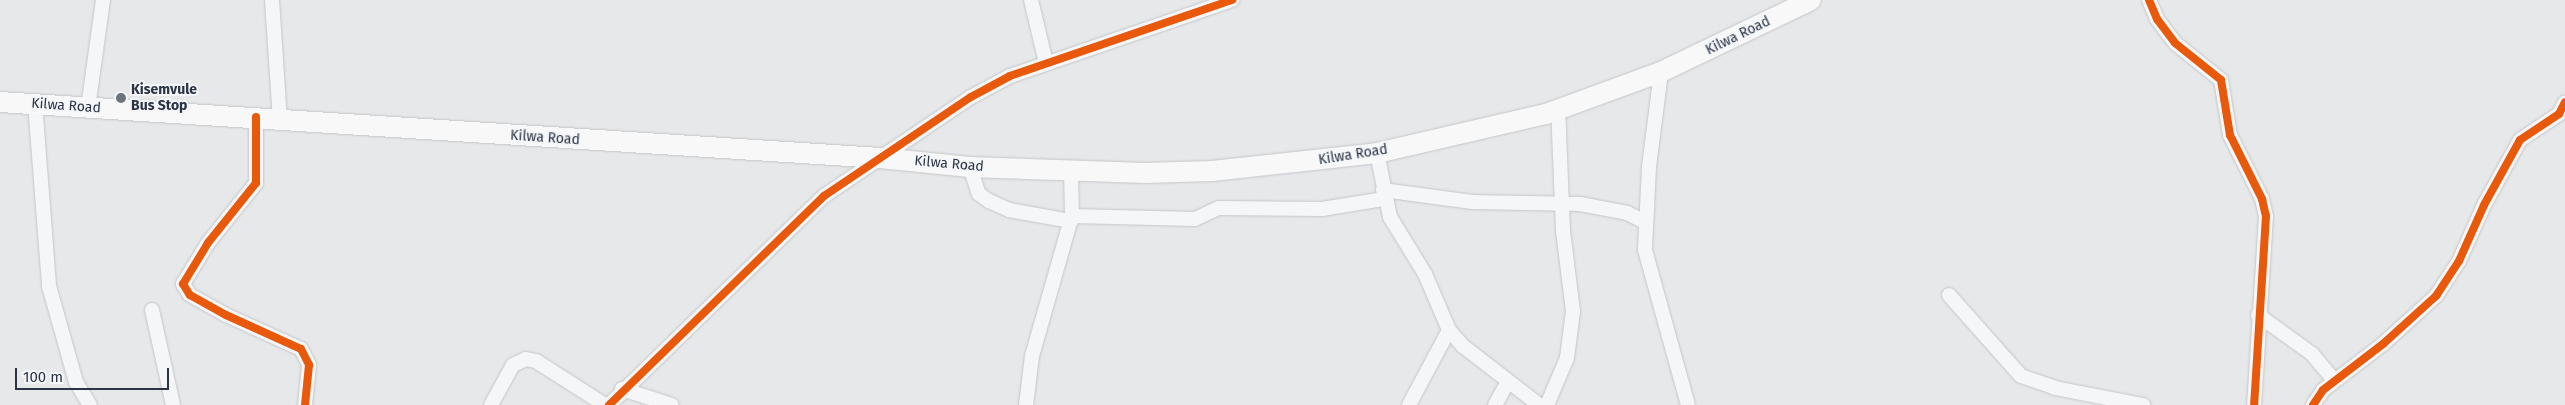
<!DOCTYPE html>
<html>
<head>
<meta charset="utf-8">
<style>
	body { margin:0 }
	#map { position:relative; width:2565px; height:405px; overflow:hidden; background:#e6e8ea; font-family:"Fira Sans",sans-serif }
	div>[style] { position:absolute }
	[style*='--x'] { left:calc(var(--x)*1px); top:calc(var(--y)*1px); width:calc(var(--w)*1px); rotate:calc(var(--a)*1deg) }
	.roads { filter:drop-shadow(0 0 1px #c4c6c8) drop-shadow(0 0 1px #c4c6c8) }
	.minor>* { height:14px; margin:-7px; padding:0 7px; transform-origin:7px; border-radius:7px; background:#f5f6f7 }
	.highway>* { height:20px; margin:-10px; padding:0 10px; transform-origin:10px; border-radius:10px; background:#f8f8f8 }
	.cycleway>* { height:8px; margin:-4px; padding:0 4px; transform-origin:4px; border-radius:4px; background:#e8590c }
	.dots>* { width:14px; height:14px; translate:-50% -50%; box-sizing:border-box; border:2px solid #f4f6f9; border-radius:50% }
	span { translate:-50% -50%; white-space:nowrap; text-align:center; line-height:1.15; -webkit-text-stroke:4px #f4f6f9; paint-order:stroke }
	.street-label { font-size:14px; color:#2b3445 }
	.poi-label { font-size:14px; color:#2b3445; font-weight:700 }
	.left { translate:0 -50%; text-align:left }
	.scale { position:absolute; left:15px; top:368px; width:154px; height:22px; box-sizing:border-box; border:2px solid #2b3445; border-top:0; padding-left:6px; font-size:15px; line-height:18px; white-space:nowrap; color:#2b3445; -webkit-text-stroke:4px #f4f6f9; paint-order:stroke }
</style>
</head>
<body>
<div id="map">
	<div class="roads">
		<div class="minor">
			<i style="--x:272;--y:0;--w:120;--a:86.2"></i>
			<i style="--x:1031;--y:0;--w:65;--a:76.6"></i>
			<i style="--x:2149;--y:0;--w:21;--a:67"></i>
			<i style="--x:2157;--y:19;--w:30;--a:53"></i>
			<i style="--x:2175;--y:43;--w:59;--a:38.8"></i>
			<i style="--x:2221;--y:80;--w:56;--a:80.7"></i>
			<i style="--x:2230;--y:135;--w:72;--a:63.4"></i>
			<i style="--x:2262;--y:199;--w:17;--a:77"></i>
			<i style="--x:2266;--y:216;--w:189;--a:93.6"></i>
			<i style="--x:1661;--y:72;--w:96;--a:97.2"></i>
			<i style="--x:1649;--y:167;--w:83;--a:92.8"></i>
			<i style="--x:1645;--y:250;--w:161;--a:74.5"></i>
			<i style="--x:35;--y:103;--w:184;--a:85.6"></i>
			<i style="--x:49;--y:286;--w:100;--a:74.3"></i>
			<i style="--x:76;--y:382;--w:27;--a:59"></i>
			<i style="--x:88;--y:108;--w:109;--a:-82.1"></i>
			<i style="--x:256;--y:117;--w:66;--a:90"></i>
			<i style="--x:256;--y:183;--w:77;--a:128.7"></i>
			<i style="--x:208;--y:243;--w:48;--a:121.4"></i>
			<i style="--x:183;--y:284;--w:13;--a:58"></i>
			<i style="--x:190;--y:295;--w:41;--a:29.1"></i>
			<i style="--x:226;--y:315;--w:82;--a:24.4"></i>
			<i style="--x:301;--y:349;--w:18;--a:63"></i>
			<i style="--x:309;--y:365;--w:40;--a:95.7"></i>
			<i style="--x:1377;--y:153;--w:65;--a:78.5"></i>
			<i style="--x:1390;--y:217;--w:67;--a:58.4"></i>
			<i style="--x:1425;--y:274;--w:61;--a:66.8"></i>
			<i style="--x:1449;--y:330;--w:21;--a:49"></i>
			<i style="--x:1463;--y:346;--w:96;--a:37.8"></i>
			<i style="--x:970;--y:167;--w:28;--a:72"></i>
			<i style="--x:979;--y:194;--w:12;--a:35"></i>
			<i style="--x:989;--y:201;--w:22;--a:24"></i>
			<i style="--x:1009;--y:210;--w:63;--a:10.1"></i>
			<i style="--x:1383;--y:190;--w:90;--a:7.7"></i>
			<i style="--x:1472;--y:202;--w:108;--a:1.1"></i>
			<i style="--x:1580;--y:204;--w:48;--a:10.8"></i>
			<i style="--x:1627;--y:213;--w:20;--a:27"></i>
			<i style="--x:1072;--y:216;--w:123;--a:1.4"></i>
			<i style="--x:1195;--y:219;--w:26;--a:-25"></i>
			<i style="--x:1219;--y:208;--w:103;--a:0.6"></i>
			<i style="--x:1322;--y:209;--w:63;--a:-9.2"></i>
			<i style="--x:1949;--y:295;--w:108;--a:48.4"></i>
			<i style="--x:2021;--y:376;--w:36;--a:19"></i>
			<i style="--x:2055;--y:388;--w:90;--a:10.9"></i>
			<i style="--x:152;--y:310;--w:97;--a:77.5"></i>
			<i style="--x:2258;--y:315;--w:67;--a:35.8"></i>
			<i style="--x:2312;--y:354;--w:35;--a:50"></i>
			<i style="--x:622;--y:389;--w:52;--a:17.7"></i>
			<i style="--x:491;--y:405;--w:46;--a:-61.2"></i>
			<i style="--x:513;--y:365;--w:14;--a:-25"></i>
			<i style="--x:526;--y:359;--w:10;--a:11"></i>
			<i style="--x:536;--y:361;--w:82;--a:32.5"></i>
			<i style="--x:609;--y:405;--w:300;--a:-44.2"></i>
			<i style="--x:824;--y:196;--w:177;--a:-34"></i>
			<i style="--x:971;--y:97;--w:44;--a:-28.3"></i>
			<i style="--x:1010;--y:76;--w:235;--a:-18.9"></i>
			<i style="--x:1026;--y:405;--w:49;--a:-83"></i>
			<i style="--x:1032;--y:356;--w:146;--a:-74.1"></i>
			<i style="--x:1072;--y:216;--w:45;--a:-91.3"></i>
			<i style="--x:1409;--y:405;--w:85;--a:-61.9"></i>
			<i style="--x:1495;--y:405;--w:26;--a:-61"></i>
			<i style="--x:1547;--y:405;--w:51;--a:-66.9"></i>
			<i style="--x:1567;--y:358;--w:47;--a:-82.7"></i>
			<i style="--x:1573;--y:311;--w:81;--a:-97.1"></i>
			<i style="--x:1563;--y:231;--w:122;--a:-92.3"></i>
			<i style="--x:2313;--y:405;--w:18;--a:-56"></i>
			<i style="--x:2323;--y:390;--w:76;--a:-37.5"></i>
			<i style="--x:2383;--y:344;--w:72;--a:-42.2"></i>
			<i style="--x:2436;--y:296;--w:42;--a:-56.7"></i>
			<i style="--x:2459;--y:261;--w:61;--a:-65.9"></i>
			<i style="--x:2484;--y:205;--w:74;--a:-61"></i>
			<i style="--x:2520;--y:140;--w:47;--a:-33.7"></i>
			<i style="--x:2559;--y:114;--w:13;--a:-63"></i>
		</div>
		<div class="highway">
			<i style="--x:0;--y:102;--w:882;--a:3.64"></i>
			<i style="--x:880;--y:158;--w:90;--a:5.7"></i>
			<i style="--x:970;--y:167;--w:175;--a:2"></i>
			<i style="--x:1145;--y:173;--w:67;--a:-1.7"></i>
			<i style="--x:1212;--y:171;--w:166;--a:-6.2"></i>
			<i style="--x:1377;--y:153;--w:173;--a:-13"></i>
			<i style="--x:1546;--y:114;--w:122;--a:-20.1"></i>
			<i style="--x:1661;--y:72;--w:166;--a:-25.6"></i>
		</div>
	</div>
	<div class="cycleway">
		<i style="--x:2149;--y:0;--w:21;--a:67"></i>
		<i style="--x:2157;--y:19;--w:30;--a:53"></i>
		<i style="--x:2175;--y:43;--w:59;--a:38.8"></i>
		<i style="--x:2221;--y:80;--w:56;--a:80.7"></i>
		<i style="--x:2230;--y:135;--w:72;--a:63.4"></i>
		<i style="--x:2262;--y:199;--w:17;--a:77"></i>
		<i style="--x:2266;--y:216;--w:189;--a:93.6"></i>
		<i style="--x:256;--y:117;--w:66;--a:90"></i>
		<i style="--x:256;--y:183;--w:77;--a:128.7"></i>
		<i style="--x:208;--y:243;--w:48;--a:121.4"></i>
		<i style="--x:183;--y:284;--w:13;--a:58"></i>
		<i style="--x:190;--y:295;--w:41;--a:29.1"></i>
		<i style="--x:226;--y:315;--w:82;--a:24.4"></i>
		<i style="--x:301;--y:349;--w:18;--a:63"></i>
		<i style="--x:309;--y:365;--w:40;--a:95.7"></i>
		<i style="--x:609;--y:405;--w:300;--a:-44.2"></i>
		<i style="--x:824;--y:196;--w:177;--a:-34"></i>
		<i style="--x:971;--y:97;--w:44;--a:-28.3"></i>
		<i style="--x:1010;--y:76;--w:235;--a:-18.9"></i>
		<i style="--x:2313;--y:405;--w:18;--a:-56"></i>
		<i style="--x:2323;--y:390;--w:76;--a:-37.5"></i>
		<i style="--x:2383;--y:344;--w:72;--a:-42.2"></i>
		<i style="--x:2436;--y:296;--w:42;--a:-56.7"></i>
		<i style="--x:2459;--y:261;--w:61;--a:-65.9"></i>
		<i style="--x:2484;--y:205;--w:74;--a:-61"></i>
		<i style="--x:2520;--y:140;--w:47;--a:-33.7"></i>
		<i style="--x:2559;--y:114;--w:13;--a:-63"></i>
	</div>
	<div class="dots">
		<i style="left:121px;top:98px;background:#6c737f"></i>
	</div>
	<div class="street-label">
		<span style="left:1738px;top:36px;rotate:-26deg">Kilwa Road</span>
		<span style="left:66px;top:106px;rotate:4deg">Kilwa Road</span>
		<span style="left:545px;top:138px;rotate:4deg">Kilwa Road</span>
		<span style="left:1353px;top:155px;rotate:-9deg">Kilwa Road</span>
		<span style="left:949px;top:164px;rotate:5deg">Kilwa Road</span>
	</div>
	<div class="poi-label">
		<span class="left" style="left:131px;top:98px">Kisemvule<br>Bus Stop</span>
	</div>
	<div class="scale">100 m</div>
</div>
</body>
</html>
